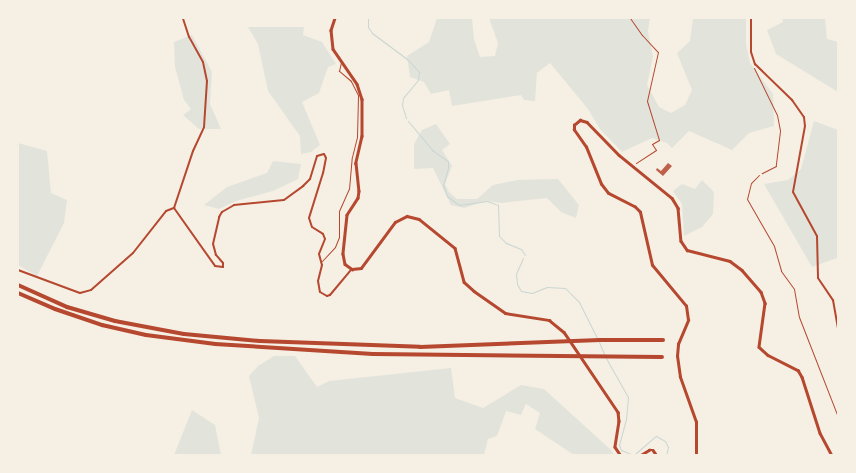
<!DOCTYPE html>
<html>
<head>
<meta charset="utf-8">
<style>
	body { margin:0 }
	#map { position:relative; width:856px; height:473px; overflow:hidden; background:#f6efe4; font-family:"Asap Condensed",sans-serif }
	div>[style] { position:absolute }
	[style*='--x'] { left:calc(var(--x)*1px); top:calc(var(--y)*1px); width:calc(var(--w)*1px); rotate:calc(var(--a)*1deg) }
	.green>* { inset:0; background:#e2e4dc }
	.stream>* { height:1px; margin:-0.5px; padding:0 0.5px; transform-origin:0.5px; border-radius:0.5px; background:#c9d6d2 }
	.building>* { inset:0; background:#bf614a }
	.path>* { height:1px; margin:-0.5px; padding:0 0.5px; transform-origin:0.5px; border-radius:0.5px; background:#b5482f }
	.service>* { height:1px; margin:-0.5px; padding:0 0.5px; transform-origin:0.5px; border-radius:0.5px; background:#b5482f }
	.minor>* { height:2px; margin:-1px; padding:0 1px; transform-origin:1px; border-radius:1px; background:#b5482f }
	.tertiary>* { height:2.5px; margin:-1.25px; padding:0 1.25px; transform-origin:1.25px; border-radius:1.25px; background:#b5482f }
	.motorway>* { height:4px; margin:-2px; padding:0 2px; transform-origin:2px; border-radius:2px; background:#b5482f }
	span { translate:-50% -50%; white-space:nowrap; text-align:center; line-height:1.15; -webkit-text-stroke:4.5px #f6efe4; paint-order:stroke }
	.frame { position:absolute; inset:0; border:19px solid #f6efe4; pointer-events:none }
</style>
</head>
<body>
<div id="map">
	<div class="green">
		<i style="clip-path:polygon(437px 18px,472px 18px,474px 39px,480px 57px,495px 56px,498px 43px,489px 18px,650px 18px,648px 31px,653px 57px,647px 85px,659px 107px,671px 113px,685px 105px,692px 90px,677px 53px,690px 41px,693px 18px,746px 18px,746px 44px,750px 63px,773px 94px,774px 126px,749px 133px,732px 150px,689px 131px,672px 148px,667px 143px,652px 138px,622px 152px,600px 129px,588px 109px,550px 63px,537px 73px,535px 101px,524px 100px,521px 95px,452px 106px,449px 90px,431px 94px,424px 82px,410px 77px,407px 56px,429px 42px)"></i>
		<i style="clip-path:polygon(782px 18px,825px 18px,827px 39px,838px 42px,838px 92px,776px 54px,767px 30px,783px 22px)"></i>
		<i style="clip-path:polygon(248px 27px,304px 27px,303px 35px,322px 42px,336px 64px,328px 67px,319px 93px,302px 102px,320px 145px,311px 152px,301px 154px,300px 136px,268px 91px,258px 44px)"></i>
		<i style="clip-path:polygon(192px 35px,212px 72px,210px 104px,221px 129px,199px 129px,183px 115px,191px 109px,184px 100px,175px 67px,174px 42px)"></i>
		<i style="clip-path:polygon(814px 121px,838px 130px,838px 261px,837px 258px,812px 267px,764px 184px,788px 180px,801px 169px)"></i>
		<i style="clip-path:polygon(436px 124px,450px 144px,442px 150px,452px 166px,445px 184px,449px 192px,457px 199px,477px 199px,493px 185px,517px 180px,558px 179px,579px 205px,576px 218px,561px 212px,547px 198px,502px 203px,486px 201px,464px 208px,451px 205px,433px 168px,414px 169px,414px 144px,422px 130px)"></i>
		<i style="clip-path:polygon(18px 143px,47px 151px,51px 193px,67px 200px,64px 223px,37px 276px,18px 265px)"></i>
		<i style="clip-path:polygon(273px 161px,301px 164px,298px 179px,273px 191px,236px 201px,219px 209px,204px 205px,227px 187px,267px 173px)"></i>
		<i style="clip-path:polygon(702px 180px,714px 192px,713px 214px,702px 227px,684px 236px,682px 204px,673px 191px,682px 184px,695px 189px)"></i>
		<i style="clip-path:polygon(274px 356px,295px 356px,317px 387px,329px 381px,451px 368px,455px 398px,483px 408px,521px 385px,544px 389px,611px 450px,614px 455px,574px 455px,535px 429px,540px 413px,526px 404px,521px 415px,506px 411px,497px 436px,488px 439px,484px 455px,251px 455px,259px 418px,249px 376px,258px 366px)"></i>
		<i style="clip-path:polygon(192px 410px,215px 425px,221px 455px,174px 455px)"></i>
	</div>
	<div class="stream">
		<i style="--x:368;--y:18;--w:9;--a:90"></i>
		<i style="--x:368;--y:27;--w:7;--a:56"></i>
		<i style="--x:372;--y:33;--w:44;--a:36.6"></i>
		<i style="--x:407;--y:59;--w:18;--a:47"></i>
		<i style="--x:419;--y:72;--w:8;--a:97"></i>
		<i style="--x:418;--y:80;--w:23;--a:130"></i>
		<i style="--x:403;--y:98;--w:7;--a:98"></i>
		<i style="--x:402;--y:105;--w:14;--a:73"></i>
		<i style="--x:408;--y:121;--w:38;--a:50"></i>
		<i style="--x:432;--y:150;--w:19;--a:35"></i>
		<i style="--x:448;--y:161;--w:7;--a:90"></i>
		<i style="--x:448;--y:168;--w:18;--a:106"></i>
		<i style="--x:443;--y:185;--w:12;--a:70"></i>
		<i style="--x:447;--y:196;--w:15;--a:37"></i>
		<i style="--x:459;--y:205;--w:28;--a:-8"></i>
		<i style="--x:487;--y:201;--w:12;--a:20"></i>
		<i style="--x:498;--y:205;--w:31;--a:88"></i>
		<i style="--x:499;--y:236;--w:10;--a:45"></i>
		<i style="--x:506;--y:243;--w:16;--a:22"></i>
		<i style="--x:521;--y:249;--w:7;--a:56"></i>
		<i style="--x:523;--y:258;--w:17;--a:114"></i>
		<i style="--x:516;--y:274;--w:10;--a:84"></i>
		<i style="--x:517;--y:284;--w:8;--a:60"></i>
		<i style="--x:521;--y:291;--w:11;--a:10"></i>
		<i style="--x:532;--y:293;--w:16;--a:-22"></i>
		<i style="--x:547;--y:287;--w:18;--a:3"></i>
		<i style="--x:565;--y:288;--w:20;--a:45"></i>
		<i style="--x:579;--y:302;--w:40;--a:63.4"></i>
		<i style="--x:599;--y:342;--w:13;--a:67"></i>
		<i style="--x:606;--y:358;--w:45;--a:60.6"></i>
		<i style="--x:628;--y:397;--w:22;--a:95"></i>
		<i style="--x:626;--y:419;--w:27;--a:105"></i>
		<i style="--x:619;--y:445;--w:5;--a:68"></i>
		<i style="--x:621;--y:450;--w:11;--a:22"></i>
		<i style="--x:631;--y:454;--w:4;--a:0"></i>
		<i style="--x:635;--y:454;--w:28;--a:-41"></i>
		<i style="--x:656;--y:436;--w:10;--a:29"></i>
		<i style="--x:665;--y:441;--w:7;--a:63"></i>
		<i style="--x:668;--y:447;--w:9;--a:103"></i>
	</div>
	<div class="building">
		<i style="clip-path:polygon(668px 163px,672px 166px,663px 176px,656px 170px,657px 168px,661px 171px)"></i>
	</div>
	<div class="path">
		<i style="--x:630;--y:18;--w:21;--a:55"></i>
		<i style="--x:642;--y:35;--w:23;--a:47"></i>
		<i style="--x:658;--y:52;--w:50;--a:102.7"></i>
		<i style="--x:647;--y:101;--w:41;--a:72.9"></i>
		<i style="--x:659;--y:140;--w:8;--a:150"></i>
		<i style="--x:652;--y:144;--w:7;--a:56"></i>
		<i style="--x:656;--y:150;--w:24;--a:147"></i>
		<i style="--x:754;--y:68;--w:52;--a:63.9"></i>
		<i style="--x:777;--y:115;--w:16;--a:79"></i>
		<i style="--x:780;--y:131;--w:35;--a:97"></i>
		<i style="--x:776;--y:166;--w:16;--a:153"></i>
	</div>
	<div class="service">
		<i style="--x:759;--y:175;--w:11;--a:135"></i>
		<i style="--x:751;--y:183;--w:16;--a:104"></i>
		<i style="--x:747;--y:199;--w:54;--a:60.1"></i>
		<i style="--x:774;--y:246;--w:26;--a:74"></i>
		<i style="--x:781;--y:271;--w:22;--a:54"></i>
		<i style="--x:794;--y:289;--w:28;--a:80"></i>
		<i style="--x:799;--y:317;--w:107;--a:68.7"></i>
		<i style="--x:322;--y:261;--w:19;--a:-47"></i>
		<i style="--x:335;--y:247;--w:11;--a:-68"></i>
		<i style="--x:339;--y:237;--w:26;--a:-90"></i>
		<i style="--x:339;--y:211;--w:24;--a:-66"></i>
		<i style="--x:349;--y:189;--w:32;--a:-85"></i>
		<i style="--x:352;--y:157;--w:21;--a:-76"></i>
		<i style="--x:357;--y:137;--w:42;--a:-88.6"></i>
		<i style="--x:358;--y:95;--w:16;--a:-117"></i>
		<i style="--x:351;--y:81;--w:16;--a:-140"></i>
		<i style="--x:339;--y:71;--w:9;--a:-77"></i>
	</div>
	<div class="minor">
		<i style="--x:751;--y:18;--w:34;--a:90"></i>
		<i style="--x:751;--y:52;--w:13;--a:72"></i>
		<i style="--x:755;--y:64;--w:52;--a:44.2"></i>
		<i style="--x:792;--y:100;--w:21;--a:55"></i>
		<i style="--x:804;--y:117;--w:9;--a:84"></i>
		<i style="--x:805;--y:126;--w:67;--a:100.3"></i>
		<i style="--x:793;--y:192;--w:50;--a:61.4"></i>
		<i style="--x:817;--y:236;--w:42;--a:88.6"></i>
		<i style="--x:818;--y:278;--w:27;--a:56"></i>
		<i style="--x:833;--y:300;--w:29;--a:80"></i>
		<i style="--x:174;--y:208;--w:71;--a:54.7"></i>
		<i style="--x:215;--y:266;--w:8;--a:7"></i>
		<i style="--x:223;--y:267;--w:4;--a:-90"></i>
		<i style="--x:223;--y:263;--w:11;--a:-131"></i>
		<i style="--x:216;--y:255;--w:11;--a:-105"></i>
		<i style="--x:213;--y:244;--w:28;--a:-77"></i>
		<i style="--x:219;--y:217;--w:6;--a:-59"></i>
		<i style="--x:222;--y:212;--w:14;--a:-30"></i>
		<i style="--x:234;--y:205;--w:50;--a:-5.7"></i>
		<i style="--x:284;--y:200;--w:24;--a:-36"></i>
		<i style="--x:303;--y:186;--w:10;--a:-45"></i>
		<i style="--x:310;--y:179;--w:24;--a:-73"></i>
		<i style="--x:317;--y:156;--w:7;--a:-16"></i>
		<i style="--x:324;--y:154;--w:4;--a:63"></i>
		<i style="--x:326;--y:158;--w:15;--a:101"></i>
		<i style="--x:323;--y:173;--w:47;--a:107.3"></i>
		<i style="--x:309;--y:218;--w:9;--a:72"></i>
		<i style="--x:312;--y:227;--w:13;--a:32"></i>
		<i style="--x:323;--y:234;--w:5;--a:68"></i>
		<i style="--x:325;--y:239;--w:16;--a:112"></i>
		<i style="--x:319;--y:254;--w:11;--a:75"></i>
		<i style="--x:322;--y:265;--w:16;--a:104"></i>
		<i style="--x:318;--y:281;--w:11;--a:80"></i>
		<i style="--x:320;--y:292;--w:8;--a:30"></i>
		<i style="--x:327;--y:296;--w:3;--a:-18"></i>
		<i style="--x:330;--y:295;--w:34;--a:-50"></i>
		<i style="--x:174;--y:208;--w:60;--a:-71.6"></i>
		<i style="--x:193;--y:151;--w:26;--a:-65"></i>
		<i style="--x:204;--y:127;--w:46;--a:-86.3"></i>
		<i style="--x:207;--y:81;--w:19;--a:-102"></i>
		<i style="--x:203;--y:62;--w:29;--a:-119"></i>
		<i style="--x:189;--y:37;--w:20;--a:-108"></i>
		<i style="--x:18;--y:270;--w:66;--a:20.4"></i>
		<i style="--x:80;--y:293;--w:11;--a:-15"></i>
		<i style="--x:91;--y:290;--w:56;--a:-41.4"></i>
		<i style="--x:133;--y:253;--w:53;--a:-51.8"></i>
		<i style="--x:166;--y:211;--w:9;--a:-21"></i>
	</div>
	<div class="tertiary">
		<i style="--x:335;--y:18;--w:13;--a:108"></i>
		<i style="--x:331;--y:30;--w:19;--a:84"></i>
		<i style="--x:333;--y:49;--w:42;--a:55.6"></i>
		<i style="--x:357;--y:84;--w:16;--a:72"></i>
		<i style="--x:362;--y:99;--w:37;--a:90"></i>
		<i style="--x:362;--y:136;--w:28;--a:103"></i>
		<i style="--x:356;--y:163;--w:28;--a:84"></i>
		<i style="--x:359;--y:191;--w:7;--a:98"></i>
		<i style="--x:358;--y:198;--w:20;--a:123"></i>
		<i style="--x:347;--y:215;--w:39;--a:96"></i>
		<i style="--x:343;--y:254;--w:10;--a:79"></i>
		<i style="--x:345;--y:264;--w:9;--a:36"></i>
		<i style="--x:352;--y:269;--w:9;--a:-6"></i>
		<i style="--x:361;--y:268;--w:57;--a:-53.5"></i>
		<i style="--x:395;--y:222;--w:13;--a:-27"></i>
		<i style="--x:407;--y:216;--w:12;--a:14"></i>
		<i style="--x:419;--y:219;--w:46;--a:38.9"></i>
		<i style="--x:455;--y:248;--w:35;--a:75"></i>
		<i style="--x:464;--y:282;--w:13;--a:42"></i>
		<i style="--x:474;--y:291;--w:38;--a:35"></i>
		<i style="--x:505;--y:313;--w:45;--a:9"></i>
		<i style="--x:549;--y:320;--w:19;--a:39"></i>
		<i style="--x:564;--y:332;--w:97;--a:56"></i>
		<i style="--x:618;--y:412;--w:9;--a:84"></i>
		<i style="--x:619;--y:421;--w:26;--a:99"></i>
		<i style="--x:615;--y:447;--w:11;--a:56"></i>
		<i style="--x:639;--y:456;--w:12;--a:-31"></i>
		<i style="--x:649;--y:450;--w:4;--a:0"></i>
		<i style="--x:653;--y:450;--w:7;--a:56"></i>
		<i style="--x:696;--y:456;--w:34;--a:-90"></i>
		<i style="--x:696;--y:422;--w:48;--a:-109.6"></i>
		<i style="--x:680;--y:377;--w:21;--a:-98"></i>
		<i style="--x:677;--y:356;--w:12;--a:-85"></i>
		<i style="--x:678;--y:344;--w:26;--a:-67"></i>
		<i style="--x:688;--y:320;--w:14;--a:-98"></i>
		<i style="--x:686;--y:306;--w:53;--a:-129.7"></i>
		<i style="--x:652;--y:265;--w:54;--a:-102.8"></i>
		<i style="--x:640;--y:212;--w:7;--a:-135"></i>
		<i style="--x:635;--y:207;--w:30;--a:-153"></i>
		<i style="--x:608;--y:193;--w:11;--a:-128"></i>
		<i style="--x:601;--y:184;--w:40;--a:-112"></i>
		<i style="--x:586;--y:147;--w:21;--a:-125"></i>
		<i style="--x:574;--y:130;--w:5;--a:-90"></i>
		<i style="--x:574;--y:125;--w:8;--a:-40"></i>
		<i style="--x:580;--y:120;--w:7;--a:16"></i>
		<i style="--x:587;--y:122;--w:46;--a:45.9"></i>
		<i style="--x:619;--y:155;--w:68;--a:39.1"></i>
		<i style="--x:672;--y:198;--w:12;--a:59"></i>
		<i style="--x:678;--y:208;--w:33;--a:85"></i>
		<i style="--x:681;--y:241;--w:11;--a:56"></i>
		<i style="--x:687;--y:250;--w:44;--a:14.3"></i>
		<i style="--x:730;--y:261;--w:15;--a:37"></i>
		<i style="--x:742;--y:270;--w:29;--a:49"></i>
		<i style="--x:761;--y:292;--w:12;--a:70"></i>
		<i style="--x:765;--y:303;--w:44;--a:97.8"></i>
		<i style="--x:759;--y:347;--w:12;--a:42"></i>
		<i style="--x:768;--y:355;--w:34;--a:27"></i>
		<i style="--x:798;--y:370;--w:8;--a:60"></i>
		<i style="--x:802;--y:377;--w:59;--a:72.2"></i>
		<i style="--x:820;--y:433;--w:26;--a:62"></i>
	</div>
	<div class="motorway">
		<i style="--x:18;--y:285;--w:54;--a:24.2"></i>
		<i style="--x:67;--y:307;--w:50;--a:16.3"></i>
		<i style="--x:115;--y:321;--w:70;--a:10.7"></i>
		<i style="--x:184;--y:334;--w:76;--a:5.3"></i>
		<i style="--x:260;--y:341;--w:160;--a:2.1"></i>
		<i style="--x:420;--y:347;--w:180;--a:-2.2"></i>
		<i style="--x:600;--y:340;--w:63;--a:0"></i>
		<i style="--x:18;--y:293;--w:40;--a:23.4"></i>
		<i style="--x:55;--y:309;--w:50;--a:18.8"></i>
		<i style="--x:102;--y:325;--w:45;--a:12.8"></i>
		<i style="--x:146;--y:335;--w:70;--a:7.4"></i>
		<i style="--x:215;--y:344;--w:158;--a:3.6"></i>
		<i style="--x:373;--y:354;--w:289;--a:0.6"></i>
	</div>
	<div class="frame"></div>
</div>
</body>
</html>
